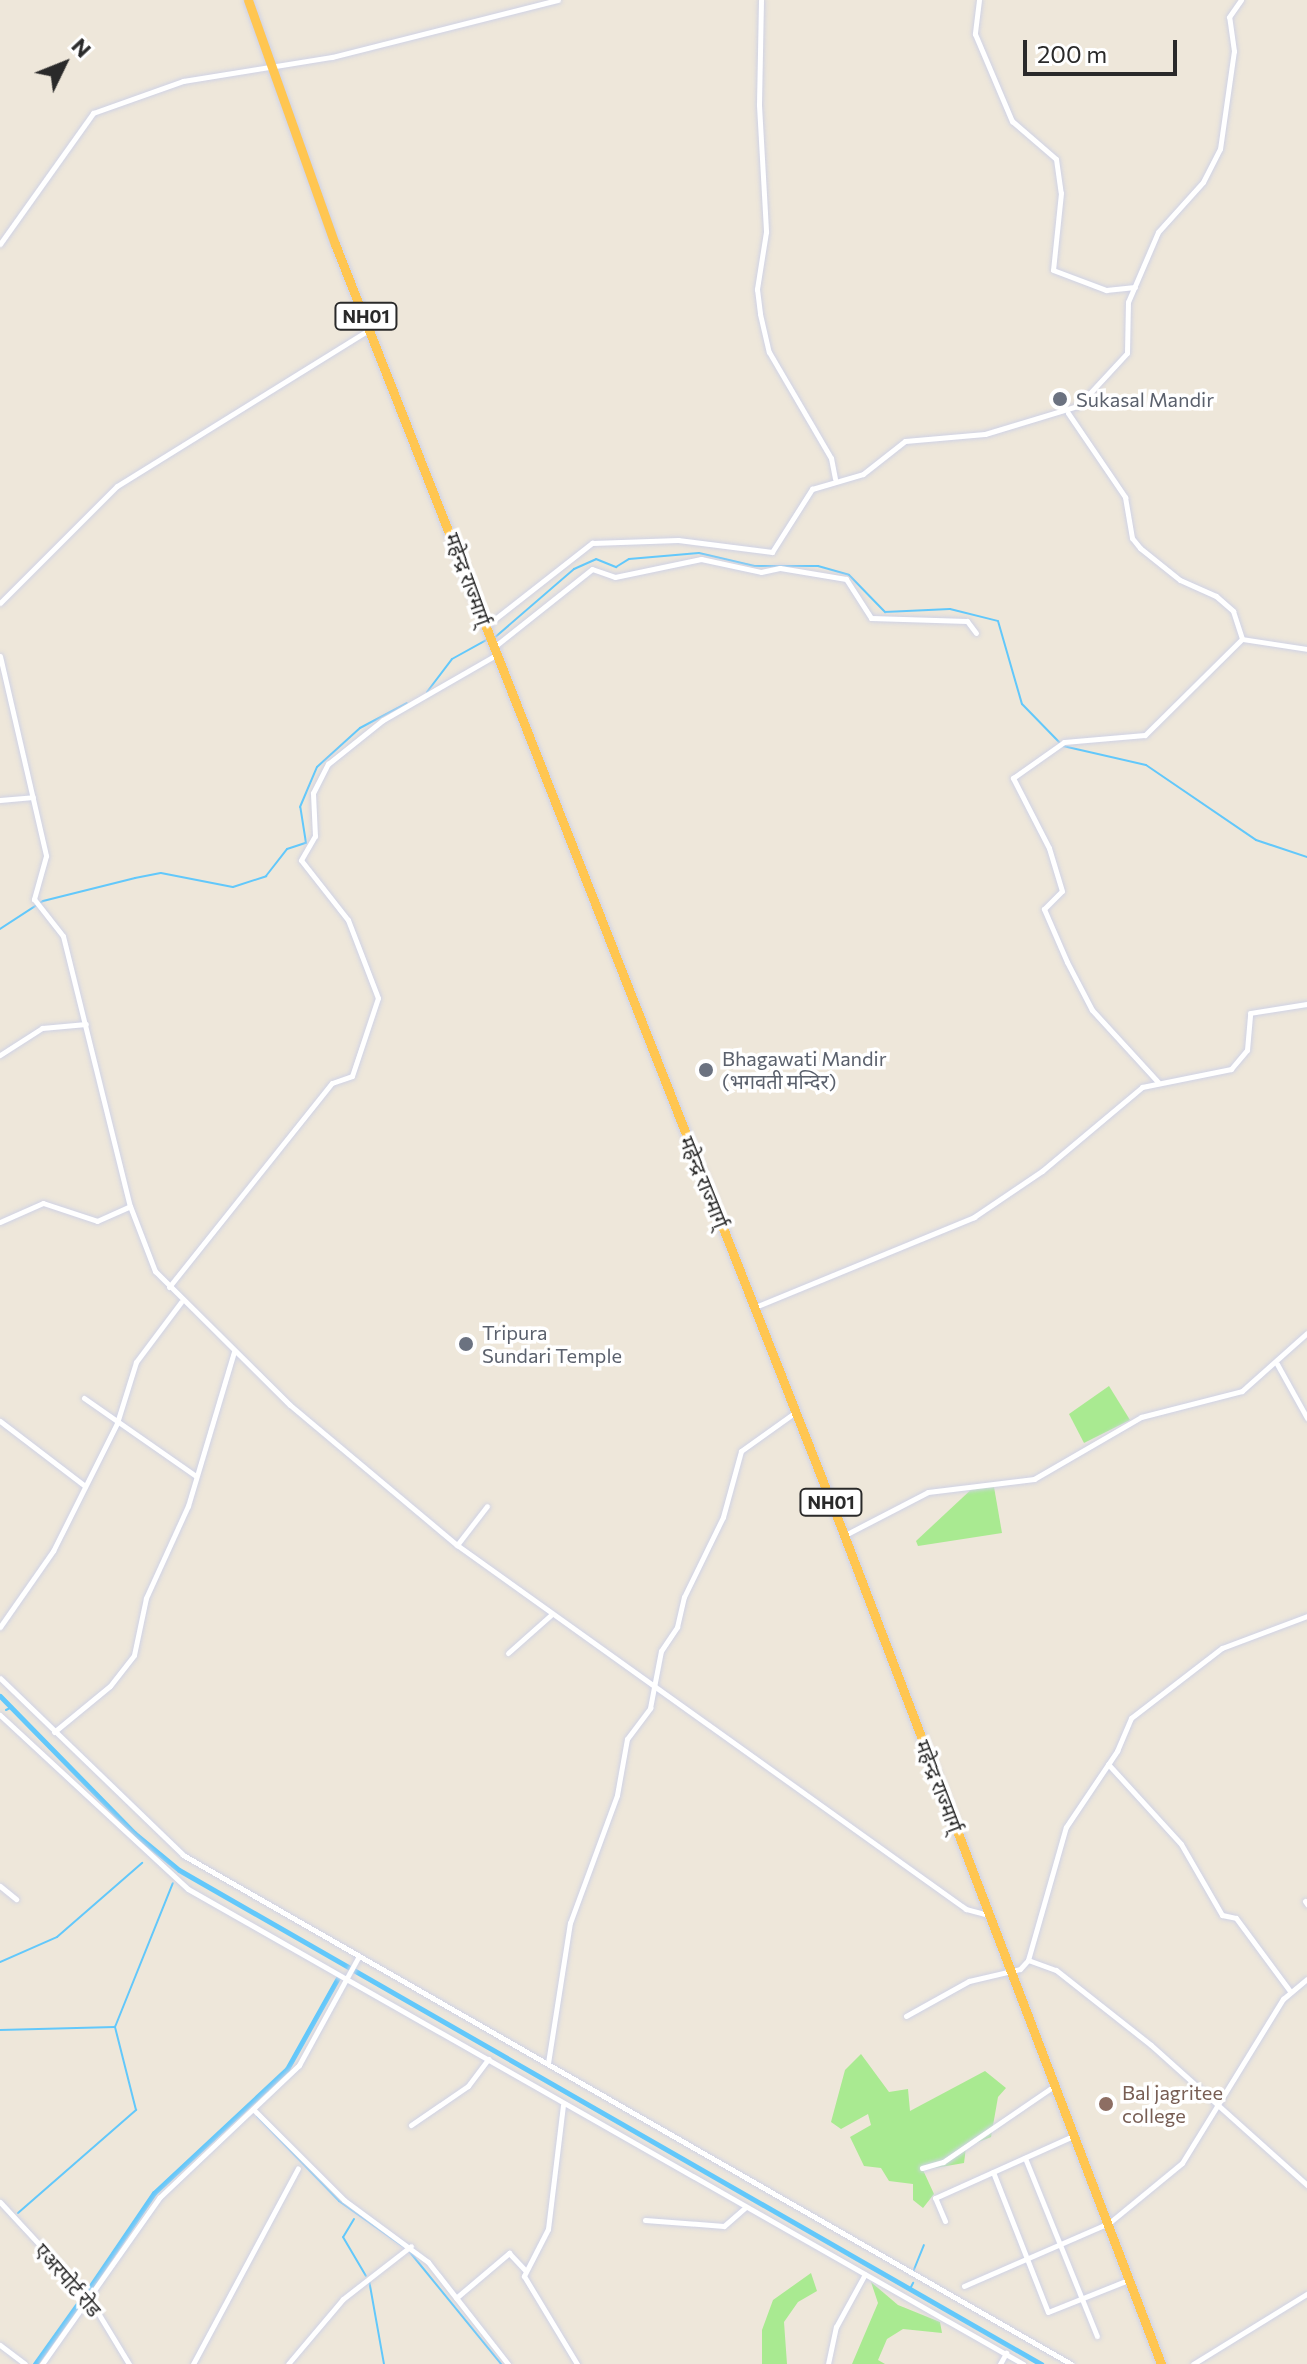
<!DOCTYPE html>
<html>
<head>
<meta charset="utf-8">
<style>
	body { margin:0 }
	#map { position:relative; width:1307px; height:2364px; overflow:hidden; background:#eee7da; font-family:Commissioner,"Noto Sans Devanagari",sans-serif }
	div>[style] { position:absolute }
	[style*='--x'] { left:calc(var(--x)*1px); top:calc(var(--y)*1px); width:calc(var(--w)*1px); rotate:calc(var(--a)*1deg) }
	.green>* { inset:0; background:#a9ea91 }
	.stream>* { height:2px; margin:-1px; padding:0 1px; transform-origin:1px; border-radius:1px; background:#62c8fb }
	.canal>* { height:5px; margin:-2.5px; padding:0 2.5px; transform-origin:2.5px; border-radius:2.5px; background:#62c8fb }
	.roads { filter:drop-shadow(0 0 2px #cfd2e5) drop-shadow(0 0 2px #cfd2e5) }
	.minor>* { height:5px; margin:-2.5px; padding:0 2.5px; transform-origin:2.5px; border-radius:2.5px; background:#fff }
	.trunk>* { height:9px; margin:-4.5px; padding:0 4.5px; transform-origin:4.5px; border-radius:4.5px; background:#ffc651 }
	.dots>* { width:22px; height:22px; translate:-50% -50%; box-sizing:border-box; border:4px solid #fff; border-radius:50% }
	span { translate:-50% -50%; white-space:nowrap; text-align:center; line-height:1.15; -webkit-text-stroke:7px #fff; paint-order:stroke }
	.shield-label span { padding:2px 6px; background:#fff; border:2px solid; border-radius:6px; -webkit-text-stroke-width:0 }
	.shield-label { font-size:18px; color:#2a2a2a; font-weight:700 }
	.worship-label { font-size:20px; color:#5b616d }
	.left { translate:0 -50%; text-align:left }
	.street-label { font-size:20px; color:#2a2a2a }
	.education-label { font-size:20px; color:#785e54 }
	.north { position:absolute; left:24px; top:24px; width:80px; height:80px; -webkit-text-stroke:6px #fff; paint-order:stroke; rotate:47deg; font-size:22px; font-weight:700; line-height:32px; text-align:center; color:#2a2a2a }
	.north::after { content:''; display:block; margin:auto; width:28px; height:36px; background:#2a2a2a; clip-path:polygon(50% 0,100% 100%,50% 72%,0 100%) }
	.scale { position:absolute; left:1023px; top:40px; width:154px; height:36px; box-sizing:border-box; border:4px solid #2a2a2a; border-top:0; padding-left:10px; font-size:24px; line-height:28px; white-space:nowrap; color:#2a2a2a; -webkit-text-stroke:6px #fff; paint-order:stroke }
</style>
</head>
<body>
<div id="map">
	<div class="green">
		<i style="clip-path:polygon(1109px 1386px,1130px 1420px,1084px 1443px,1069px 1414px)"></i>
		<i style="clip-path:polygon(976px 1485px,994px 1487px,1002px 1533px,918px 1546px,916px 1541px)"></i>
		<i style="clip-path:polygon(861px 2054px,889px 2092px,908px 2089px,910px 2111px,985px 2071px,1006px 2088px,998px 2097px,991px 2137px,966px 2147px,964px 2163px,923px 2170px,934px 2194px,923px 2208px,913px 2200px,913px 2184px,889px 2181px,881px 2168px,864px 2166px,850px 2137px,871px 2125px,868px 2114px,841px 2129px,831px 2122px,845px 2070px)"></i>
		<i style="clip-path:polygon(811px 2273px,817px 2291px,798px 2302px,784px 2322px,787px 2364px,762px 2364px,762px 2330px,773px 2300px)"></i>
		<i style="clip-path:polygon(871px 2282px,898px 2305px,940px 2322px,942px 2333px,903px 2329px,887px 2339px,878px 2360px,885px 2364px,852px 2364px,878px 2303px)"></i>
	</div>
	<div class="stream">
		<i style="--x:493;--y:639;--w:107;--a:-40.8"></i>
		<i style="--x:574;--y:569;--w:24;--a:-24"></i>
		<i style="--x:596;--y:559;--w:22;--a:22"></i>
		<i style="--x:616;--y:567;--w:15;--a:-32"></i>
		<i style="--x:629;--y:559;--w:70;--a:-4.9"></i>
		<i style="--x:699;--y:553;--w:57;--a:13.1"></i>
		<i style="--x:755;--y:566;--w:63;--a:0"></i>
		<i style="--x:818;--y:566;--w:32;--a:16"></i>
		<i style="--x:849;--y:575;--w:52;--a:45.8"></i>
		<i style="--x:885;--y:612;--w:65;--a:-2.6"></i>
		<i style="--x:950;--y:609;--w:49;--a:14"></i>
		<i style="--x:998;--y:621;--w:86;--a:73.9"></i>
		<i style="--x:1022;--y:704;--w:59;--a:45.7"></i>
		<i style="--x:1063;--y:746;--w:85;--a:12.9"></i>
		<i style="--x:1146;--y:765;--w:133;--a:34.3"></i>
		<i style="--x:1256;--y:840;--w:54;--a:18.4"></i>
		<i style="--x:427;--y:692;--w:41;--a:-52.9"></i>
		<i style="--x:452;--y:659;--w:39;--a:-29"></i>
		<i style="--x:0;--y:929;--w:51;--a:-33.1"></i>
		<i style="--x:43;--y:901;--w:95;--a:-14"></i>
		<i style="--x:135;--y:878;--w:26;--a:-11"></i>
		<i style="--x:161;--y:873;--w:73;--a:11"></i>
		<i style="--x:233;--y:887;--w:35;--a:-18"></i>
		<i style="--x:266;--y:876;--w:34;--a:-52"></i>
		<i style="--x:287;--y:849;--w:20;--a:-18"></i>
		<i style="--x:306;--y:843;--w:36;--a:-99"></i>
		<i style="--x:300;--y:807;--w:43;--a:-67"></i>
		<i style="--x:317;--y:767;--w:58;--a:-42.2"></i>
		<i style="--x:360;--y:728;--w:53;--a:-28"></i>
		<i style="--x:6;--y:1710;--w:7;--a:-27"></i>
		<i style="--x:0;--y:1962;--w:62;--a:-23.7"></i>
		<i style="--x:57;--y:1937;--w:113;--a:-41"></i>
		<i style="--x:0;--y:2030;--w:115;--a:-1.5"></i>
		<i style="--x:115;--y:2027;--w:155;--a:-68.1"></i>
		<i style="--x:257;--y:2116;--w:118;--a:46"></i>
		<i style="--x:339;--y:2201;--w:80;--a:35.3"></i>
		<i style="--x:18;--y:2213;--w:157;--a:-41.1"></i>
		<i style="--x:136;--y:2110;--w:86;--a:-104.2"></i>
		<i style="--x:354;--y:2219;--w:21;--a:121"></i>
		<i style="--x:343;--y:2237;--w:45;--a:59.5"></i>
		<i style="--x:409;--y:2251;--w:146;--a:50.8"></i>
		<i style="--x:913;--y:2272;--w:29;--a:-68"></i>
		<i style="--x:369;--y:2280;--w:85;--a:79.9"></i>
		<i style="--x:910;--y:2289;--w:7;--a:-63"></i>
	</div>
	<div class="canal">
		<i style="--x:0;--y:1696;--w:192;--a:45.6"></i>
		<i style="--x:134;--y:1833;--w:58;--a:39.4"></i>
		<i style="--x:179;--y:1870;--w:994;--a:29.82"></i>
		<i style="--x:88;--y:2290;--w:117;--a:-55.8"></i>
		<i style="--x:154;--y:2193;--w:182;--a:-43"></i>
		<i style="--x:287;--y:2069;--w:107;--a:-60.8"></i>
		<i style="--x:35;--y:2364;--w:81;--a:-54.5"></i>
	</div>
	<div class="roads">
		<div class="minor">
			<i style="--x:761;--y:0;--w:105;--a:91.1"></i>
			<i style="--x:759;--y:105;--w:127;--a:86.8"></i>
			<i style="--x:766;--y:232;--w:58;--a:99"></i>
			<i style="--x:757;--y:289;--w:25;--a:83"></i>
			<i style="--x:760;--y:314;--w:39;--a:77"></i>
			<i style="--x:769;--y:352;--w:123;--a:59.7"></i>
			<i style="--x:831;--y:458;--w:21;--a:79"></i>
			<i style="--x:979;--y:0;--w:34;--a:97"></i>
			<i style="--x:975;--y:34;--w:95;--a:67"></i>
			<i style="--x:1012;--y:121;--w:58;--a:40.8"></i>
			<i style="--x:1056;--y:159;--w:34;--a:82"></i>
			<i style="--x:1061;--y:193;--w:77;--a:95.9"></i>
			<i style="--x:1053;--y:270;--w:57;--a:20.7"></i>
			<i style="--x:1106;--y:290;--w:29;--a:-6"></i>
			<i style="--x:0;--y:244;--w:161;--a:-54.6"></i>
			<i style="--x:93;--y:113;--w:96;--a:-19.6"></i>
			<i style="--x:183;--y:81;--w:151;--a:-9.2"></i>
			<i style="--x:332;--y:57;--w:233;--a:-14.2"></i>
			<i style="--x:1068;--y:413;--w:102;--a:55.8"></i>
			<i style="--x:1125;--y:497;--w:42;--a:80.3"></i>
			<i style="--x:1132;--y:538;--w:13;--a:51"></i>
			<i style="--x:1140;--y:548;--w:51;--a:38.7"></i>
			<i style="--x:1180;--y:580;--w:39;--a:24"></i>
			<i style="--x:1216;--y:596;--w:23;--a:41"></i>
			<i style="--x:1233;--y:611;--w:29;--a:72"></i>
			<i style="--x:1242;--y:639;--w:66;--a:8.7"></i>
			<i style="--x:0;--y:603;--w:165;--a:-45"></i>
			<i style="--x:117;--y:486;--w:298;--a:-31.8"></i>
			<i style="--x:486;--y:626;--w:135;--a:-38.1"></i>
			<i style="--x:592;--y:543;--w:86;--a:-2"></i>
			<i style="--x:678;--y:540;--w:95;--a:7.3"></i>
			<i style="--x:772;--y:552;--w:75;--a:-57.6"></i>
			<i style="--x:812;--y:489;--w:53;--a:-16.4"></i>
			<i style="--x:863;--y:474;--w:53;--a:-38.2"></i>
			<i style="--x:905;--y:441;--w:80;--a:-5"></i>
			<i style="--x:985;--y:434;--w:97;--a:-16.8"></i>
			<i style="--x:1078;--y:406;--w:72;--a:-47.2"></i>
			<i style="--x:1127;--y:353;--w:51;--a:-88.9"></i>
			<i style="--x:1128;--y:302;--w:76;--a:-66.8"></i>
			<i style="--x:1158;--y:232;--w:67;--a:-48"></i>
			<i style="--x:1203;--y:182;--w:37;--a:-63"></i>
			<i style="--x:1220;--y:149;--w:99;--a:-81.9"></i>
			<i style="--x:1234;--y:51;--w:34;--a:-98"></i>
			<i style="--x:1229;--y:17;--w:21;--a:-55"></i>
			<i style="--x:494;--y:647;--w:125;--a:-38.5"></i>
			<i style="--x:592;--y:569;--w:24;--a:19"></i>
			<i style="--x:615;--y:577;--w:88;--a:-11.8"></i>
			<i style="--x:701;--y:559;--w:61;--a:12.2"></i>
			<i style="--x:761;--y:572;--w:19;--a:-12"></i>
			<i style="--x:780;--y:568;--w:67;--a:9.5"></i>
			<i style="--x:846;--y:579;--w:46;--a:57.3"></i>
			<i style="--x:871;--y:618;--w:96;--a:1.8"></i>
			<i style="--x:967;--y:621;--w:15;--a:53"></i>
			<i style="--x:0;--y:656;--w:205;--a:77"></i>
			<i style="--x:46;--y:856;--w:45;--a:105.6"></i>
			<i style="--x:34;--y:899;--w:47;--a:51.9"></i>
			<i style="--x:63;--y:936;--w:278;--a:76.1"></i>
			<i style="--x:130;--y:1206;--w:70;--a:69"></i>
			<i style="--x:155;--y:1271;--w:190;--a:44.8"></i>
			<i style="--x:290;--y:1405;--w:218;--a:40"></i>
			<i style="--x:457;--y:1545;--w:626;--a:35.57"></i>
			<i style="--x:966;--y:1909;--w:24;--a:15"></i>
			<i style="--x:0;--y:800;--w:33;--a:-5"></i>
			<i style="--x:0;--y:1055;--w:50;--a:-32.7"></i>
			<i style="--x:42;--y:1028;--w:44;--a:-5.2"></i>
			<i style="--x:1158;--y:1082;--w:98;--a:-132.5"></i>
			<i style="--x:1092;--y:1010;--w:54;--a:-117.5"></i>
			<i style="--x:1067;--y:962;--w:58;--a:-113.5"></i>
			<i style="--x:1044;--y:909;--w:25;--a:-45"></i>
			<i style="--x:1062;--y:891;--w:45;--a:-106.8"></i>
			<i style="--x:1049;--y:848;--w:79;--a:-117.2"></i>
			<i style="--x:1013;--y:778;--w:62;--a:-35.2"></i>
			<i style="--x:1064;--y:742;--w:81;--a:-4.9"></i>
			<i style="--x:1145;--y:735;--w:136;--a:-44.7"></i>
			<i style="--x:0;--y:1222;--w:47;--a:-23.8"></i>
			<i style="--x:43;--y:1203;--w:57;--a:18.4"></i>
			<i style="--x:97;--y:1221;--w:36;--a:-24"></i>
			<i style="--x:169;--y:1287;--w:261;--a:-51.4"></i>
			<i style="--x:332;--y:1083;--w:21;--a:-19"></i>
			<i style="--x:352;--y:1076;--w:82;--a:-71.6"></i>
			<i style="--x:378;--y:998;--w:84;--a:-111"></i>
			<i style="--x:348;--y:920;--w:76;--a:-128.1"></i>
			<i style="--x:301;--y:860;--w:28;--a:-60"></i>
			<i style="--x:315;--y:836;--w:43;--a:-92.7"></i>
			<i style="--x:313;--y:793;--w:33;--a:-63"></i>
			<i style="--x:328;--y:764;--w:70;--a:-38.7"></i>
			<i style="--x:383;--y:720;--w:130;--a:-29.9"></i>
			<i style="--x:755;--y:1307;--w:237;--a:-22.3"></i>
			<i style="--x:974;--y:1217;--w:82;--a:-34.1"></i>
			<i style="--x:1042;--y:1171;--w:131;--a:-40"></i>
			<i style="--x:1142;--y:1087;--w:91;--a:-11.4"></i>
			<i style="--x:1231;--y:1069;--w:25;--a:-50"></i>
			<i style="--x:1247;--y:1050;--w:37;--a:-85"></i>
			<i style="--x:1250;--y:1013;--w:58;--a:-9"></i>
			<i style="--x:1277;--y:1364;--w:62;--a:60.9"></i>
			<i style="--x:84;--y:1398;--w:136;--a:34.9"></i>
			<i style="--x:0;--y:1421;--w:107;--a:37.4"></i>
			<i style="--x:845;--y:1535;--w:93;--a:-27.4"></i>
			<i style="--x:928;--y:1492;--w:107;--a:-7"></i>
			<i style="--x:1034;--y:1479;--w:124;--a:-30.1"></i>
			<i style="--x:1141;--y:1417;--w:104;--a:-14.4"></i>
			<i style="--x:1242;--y:1391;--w:87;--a:-41.7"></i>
			<i style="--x:457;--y:1545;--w:49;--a:-52.4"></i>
			<i style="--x:0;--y:1627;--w:93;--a:-55.1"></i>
			<i style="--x:53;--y:1551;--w:143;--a:-63.4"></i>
			<i style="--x:117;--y:1423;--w:64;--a:-72.7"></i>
			<i style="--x:136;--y:1362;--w:75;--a:-53.1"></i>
			<i style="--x:508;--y:1653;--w:57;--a:-41.5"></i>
			<i style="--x:0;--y:1678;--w:255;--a:44"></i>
			<i style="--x:183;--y:1855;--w:1024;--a:29.82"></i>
			<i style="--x:0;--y:1715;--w:256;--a:42.8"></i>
			<i style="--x:188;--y:1889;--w:961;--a:29.63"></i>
			<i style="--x:54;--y:1732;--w:72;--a:-39.4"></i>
			<i style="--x:110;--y:1686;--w:39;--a:-52"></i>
			<i style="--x:134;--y:1655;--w:58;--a:-78.1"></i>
			<i style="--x:146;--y:1598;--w:101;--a:-65.5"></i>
			<i style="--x:188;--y:1506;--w:161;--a:-73.4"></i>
			<i style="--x:1108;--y:1764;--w:108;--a:47.6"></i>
			<i style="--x:1181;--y:1844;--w:82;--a:60"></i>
			<i style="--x:1222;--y:1915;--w:14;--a:12"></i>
			<i style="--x:1236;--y:1918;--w:91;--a:53.5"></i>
			<i style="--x:0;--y:1886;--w:21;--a:39"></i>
			<i style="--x:1305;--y:1901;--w:4;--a:56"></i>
			<i style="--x:1028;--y:1960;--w:30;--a:20"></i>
			<i style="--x:1056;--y:1970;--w:121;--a:38.3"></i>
			<i style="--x:1151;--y:2045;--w:210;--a:41.9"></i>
			<i style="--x:906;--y:2016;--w:72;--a:-29.1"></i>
			<i style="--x:969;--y:1981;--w:52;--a:-13.2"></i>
			<i style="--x:1020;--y:1969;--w:12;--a:-48"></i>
			<i style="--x:1028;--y:1960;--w:138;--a:-74.1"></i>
			<i style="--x:1066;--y:1827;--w:92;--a:-56.1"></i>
			<i style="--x:1117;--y:1751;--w:36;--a:-67"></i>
			<i style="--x:1131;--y:1718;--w:115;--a:-37.6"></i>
			<i style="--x:1222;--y:1648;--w:91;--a:-20.6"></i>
			<i style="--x:548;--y:2063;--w:142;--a:-81.1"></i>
			<i style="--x:570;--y:1923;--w:136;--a:-69.8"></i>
			<i style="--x:617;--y:1795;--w:57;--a:-79.9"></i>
			<i style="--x:627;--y:1739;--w:39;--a:-53"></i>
			<i style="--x:650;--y:1708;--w:58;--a:-79.1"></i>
			<i style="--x:661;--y:1651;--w:29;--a:-56"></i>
			<i style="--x:677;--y:1627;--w:31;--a:-77"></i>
			<i style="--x:684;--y:1597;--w:89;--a:-64"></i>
			<i style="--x:723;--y:1517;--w:68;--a:-74.7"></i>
			<i style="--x:741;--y:1451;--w:65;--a:-35.6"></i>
			<i style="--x:563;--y:2105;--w:125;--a:96.9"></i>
			<i style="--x:548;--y:2229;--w:53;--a:117.1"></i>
			<i style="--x:524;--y:2276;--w:103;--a:58.9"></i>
			<i style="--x:255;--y:2111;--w:126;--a:45"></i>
			<i style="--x:344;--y:2200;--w:104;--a:36.4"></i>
			<i style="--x:428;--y:2262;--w:130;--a:51.9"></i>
			<i style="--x:411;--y:2125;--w:69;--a:-34.4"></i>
			<i style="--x:468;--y:2086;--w:34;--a:-53"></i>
			<i style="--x:1025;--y:2158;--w:192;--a:68"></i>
			<i style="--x:922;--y:2168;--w:22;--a:-16"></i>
			<i style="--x:943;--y:2162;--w:135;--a:-34.4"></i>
			<i style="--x:993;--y:2172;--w:150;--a:68.6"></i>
			<i style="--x:1048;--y:2312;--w:86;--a:-21.8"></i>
			<i style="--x:0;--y:2202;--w:131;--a:47.2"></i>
			<i style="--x:89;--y:2298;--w:77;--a:58.8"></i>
			<i style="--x:645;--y:2220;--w:79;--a:4.3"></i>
			<i style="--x:724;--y:2226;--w:29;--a:-41"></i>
			<i style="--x:945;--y:2221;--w:25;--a:-113"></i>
			<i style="--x:935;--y:2198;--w:151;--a:-24.2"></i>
			<i style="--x:964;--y:2286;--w:158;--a:-23.5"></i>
			<i style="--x:1109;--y:2223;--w:94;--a:-39.4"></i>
			<i style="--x:1182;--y:2163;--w:193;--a:-58.4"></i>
			<i style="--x:1283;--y:1999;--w:31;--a:-40"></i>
			<i style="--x:456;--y:2298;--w:70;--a:-40.3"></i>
			<i style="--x:509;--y:2253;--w:23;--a:47"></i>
			<i style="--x:0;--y:2345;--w:31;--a:37"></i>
			<i style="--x:42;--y:2364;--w:204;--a:-54.8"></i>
			<i style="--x:160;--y:2197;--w:192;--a:-43.5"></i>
			<i style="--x:299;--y:2065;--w:124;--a:-61.2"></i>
			<i style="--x:193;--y:2364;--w:222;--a:-61.8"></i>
			<i style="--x:288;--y:2364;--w:85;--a:-49.8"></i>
			<i style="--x:343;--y:2299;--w:86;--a:-37.9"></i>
			<i style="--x:828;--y:2364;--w:38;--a:-78"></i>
			<i style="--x:836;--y:2327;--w:60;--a:-61.3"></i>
			<i style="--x:1000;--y:2364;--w:13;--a:-61"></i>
			<i style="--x:1193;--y:2364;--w:134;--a:-31.6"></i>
		</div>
		<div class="trunk">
			<i style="--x:248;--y:0;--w:259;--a:70.4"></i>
			<i style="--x:335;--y:244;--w:1388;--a:68.48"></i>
			<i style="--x:844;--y:1535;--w:888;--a:69.07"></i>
		</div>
	</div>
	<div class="dots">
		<i style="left:1060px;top:399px;background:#6b7280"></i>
		<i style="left:706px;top:1070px;background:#6b7280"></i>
		<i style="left:466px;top:1344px;background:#6b7280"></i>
		<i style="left:1106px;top:2104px;background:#8d6e63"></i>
	</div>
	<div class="shield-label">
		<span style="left:366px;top:316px">NH01</span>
		<span style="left:831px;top:1502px">NH01</span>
	</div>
	<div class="worship-label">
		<span class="left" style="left:1076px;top:399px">Sukasal Mandir</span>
		<span class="left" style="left:722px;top:1070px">Bhagawati Mandir<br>(भगवती मन्दिर)</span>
		<span class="left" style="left:482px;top:1344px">Tripura<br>Sundari Temple</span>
	</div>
	<div class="street-label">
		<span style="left:468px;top:579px;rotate:70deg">महेन्द्र राज्मार्ग्</span>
		<span style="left:704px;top:1182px;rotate:68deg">महेन्द्र राज्मार्ग्</span>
		<span style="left:939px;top:1786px;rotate:69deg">महेन्द्र राज्मार्ग्</span>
		<span style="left:68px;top:2280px;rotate:49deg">एअरपोर्ट रोड</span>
	</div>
	<div class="education-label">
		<span class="left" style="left:1122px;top:2104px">Bal jagritee<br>college</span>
	</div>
	<div class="north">N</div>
	<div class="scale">200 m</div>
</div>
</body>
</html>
